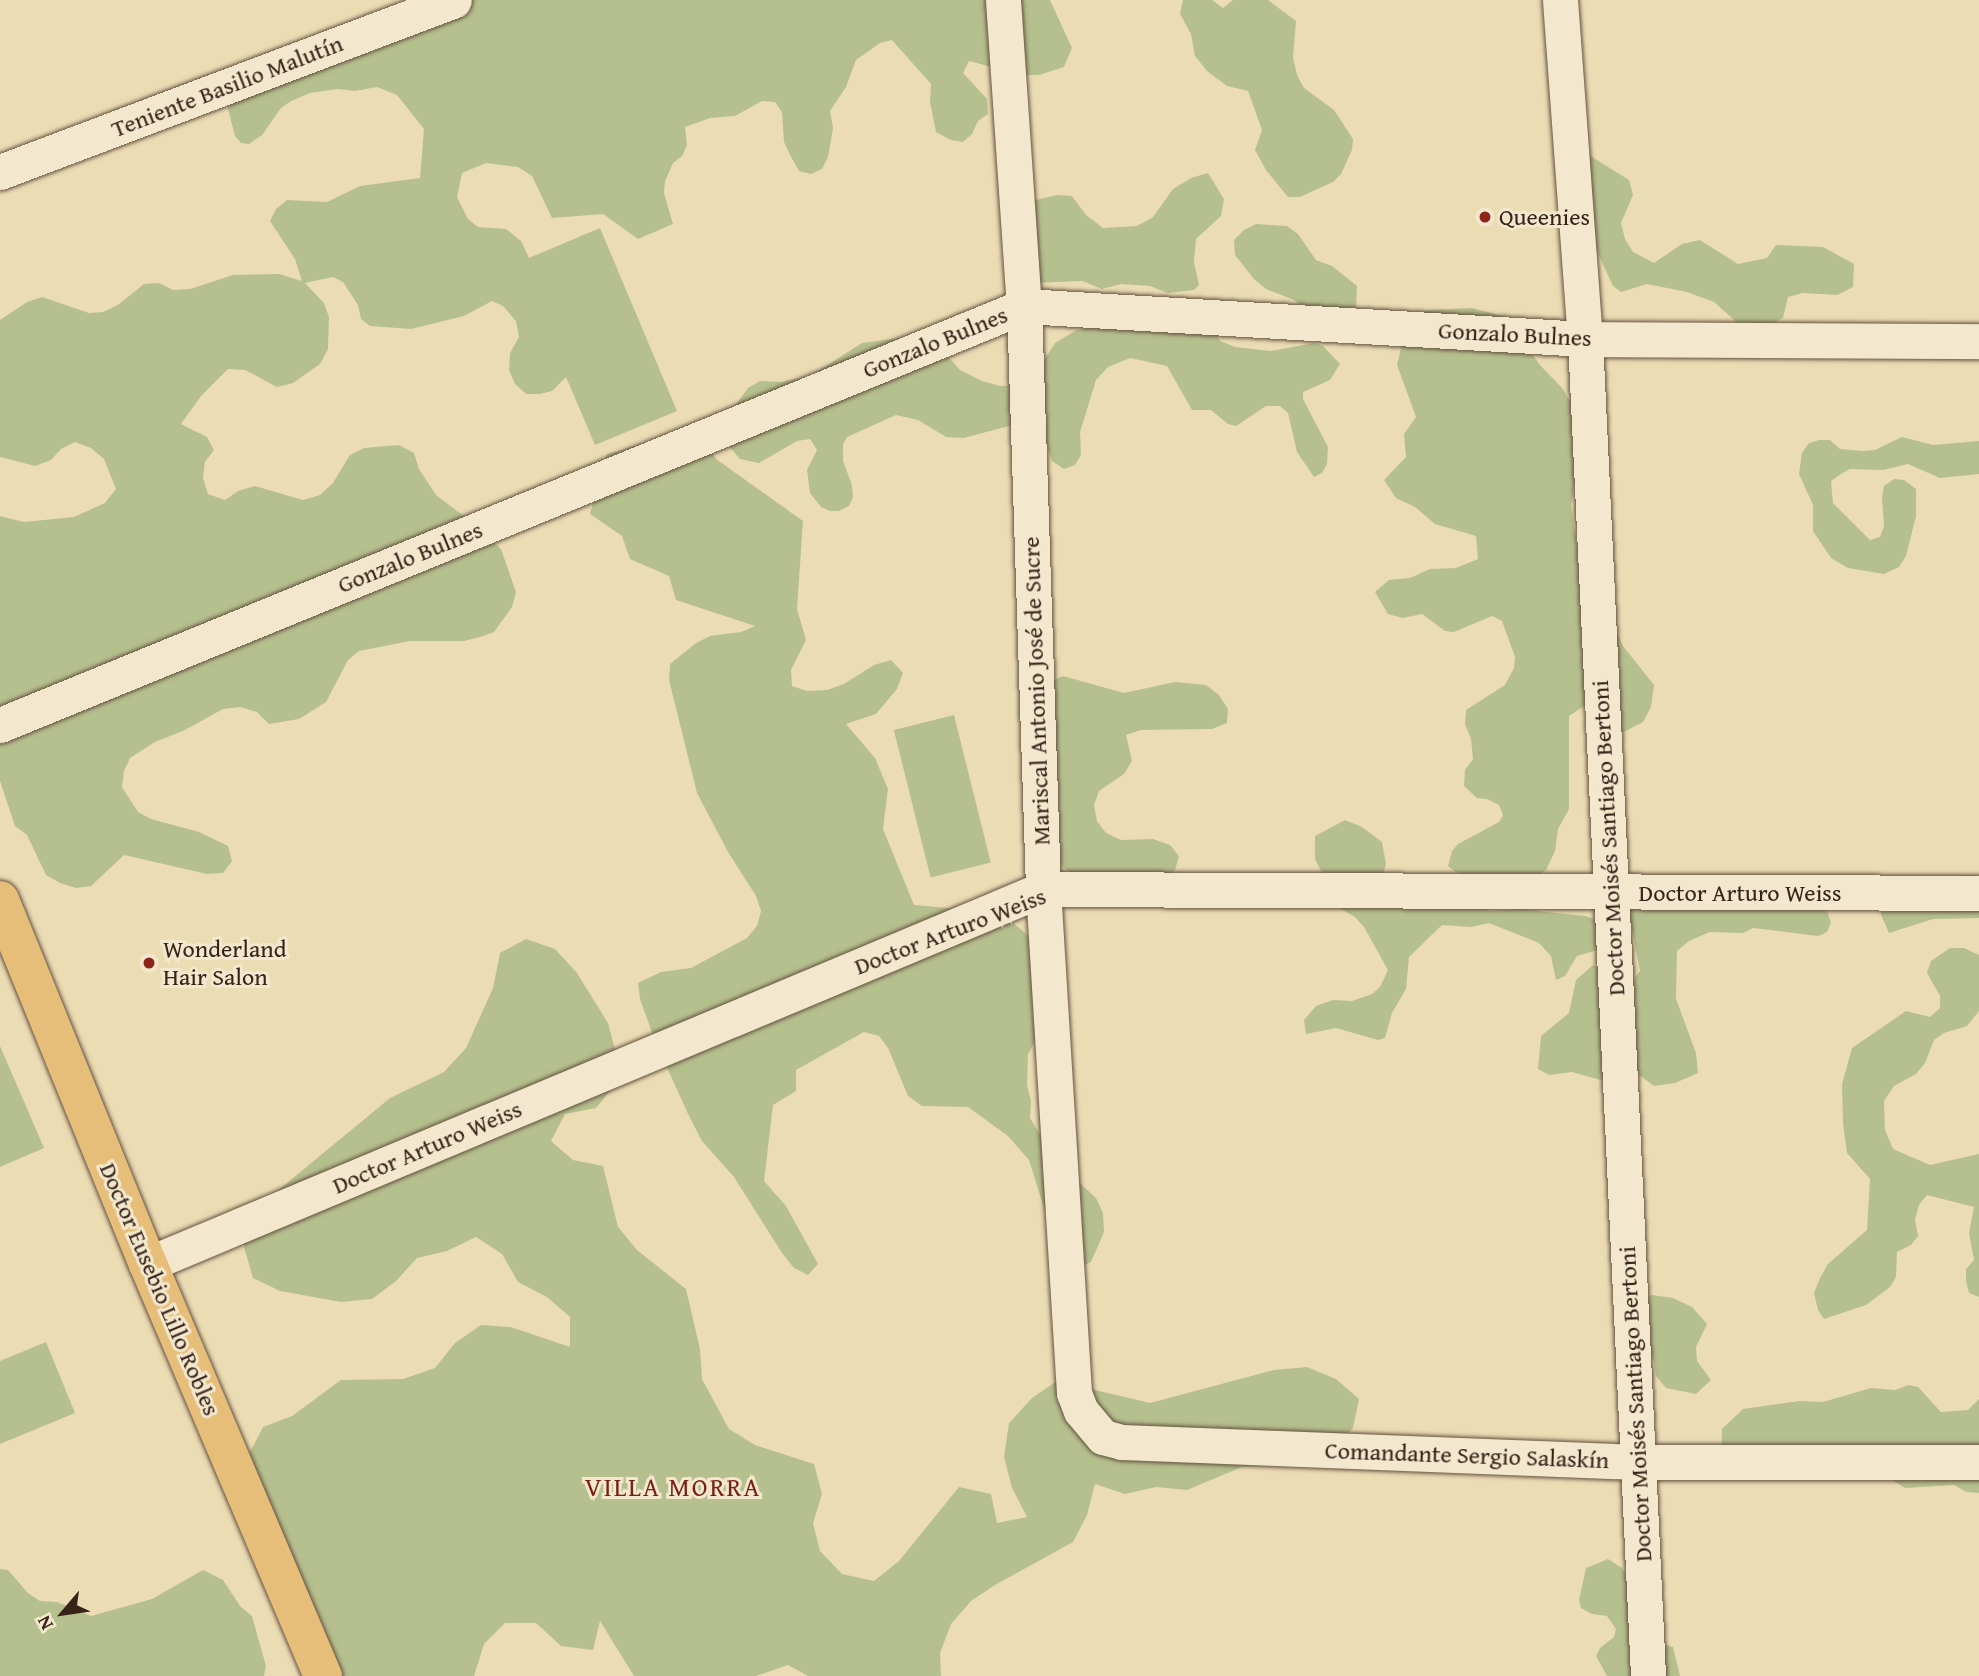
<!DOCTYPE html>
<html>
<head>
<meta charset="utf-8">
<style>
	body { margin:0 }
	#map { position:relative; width:1979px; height:1676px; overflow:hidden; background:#ecdcb4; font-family:"Gentium Book Plus",serif }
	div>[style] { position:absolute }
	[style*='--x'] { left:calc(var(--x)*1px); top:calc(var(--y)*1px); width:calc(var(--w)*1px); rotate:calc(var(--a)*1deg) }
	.green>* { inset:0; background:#b6c08e; transform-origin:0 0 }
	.roads { filter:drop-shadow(0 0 2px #645140) drop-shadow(0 0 2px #645140) }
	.minor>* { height:35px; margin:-17.5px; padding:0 17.5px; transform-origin:17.5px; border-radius:17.5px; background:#f3e8ce }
	.major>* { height:38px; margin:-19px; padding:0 19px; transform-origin:19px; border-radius:19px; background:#e6be7a }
	.dots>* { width:19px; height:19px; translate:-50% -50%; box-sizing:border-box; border:4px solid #f3e8ce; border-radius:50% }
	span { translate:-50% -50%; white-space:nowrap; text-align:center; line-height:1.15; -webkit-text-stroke:6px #f3e8ce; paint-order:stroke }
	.street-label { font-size:24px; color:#372319 }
	.poi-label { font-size:24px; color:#372319 }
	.left { translate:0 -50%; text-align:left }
	.neighbourhood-label { font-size:26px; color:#7a1f14; letter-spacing:2px }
	.north { position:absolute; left:28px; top:1578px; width:70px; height:70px; -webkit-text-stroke:5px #f3e8ce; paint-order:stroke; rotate:241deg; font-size:19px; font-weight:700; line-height:28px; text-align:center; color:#372319 }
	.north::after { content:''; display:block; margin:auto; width:24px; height:32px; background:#372319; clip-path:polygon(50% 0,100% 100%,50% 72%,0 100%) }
</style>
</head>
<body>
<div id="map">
	<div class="green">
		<i style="clip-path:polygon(456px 0,1050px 0,1072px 48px,1064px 67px,1039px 75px,1022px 75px,969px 61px,963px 73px,987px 99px,988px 114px,978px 121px,972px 134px,963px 142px,951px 140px,936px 132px,930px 102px,931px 84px,892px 40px,880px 43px,856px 60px,846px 87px,830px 111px,833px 128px,828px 157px,822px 169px,811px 174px,799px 171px,790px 155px,784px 142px,782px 112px,775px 102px,762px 101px,735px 116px,710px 118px,685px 127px,687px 145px,682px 156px,673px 163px,665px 181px,664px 193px,673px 224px,638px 239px,603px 214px,552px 218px,532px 176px,518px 167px,486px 163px,462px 173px,457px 197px,468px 219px,478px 227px,506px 229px,521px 241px,529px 258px,600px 228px,677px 411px,595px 445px,566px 377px,552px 391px,540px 394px,526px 394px,515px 384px,509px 370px,510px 353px,519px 337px,516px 321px,503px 306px,492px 301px,464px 316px,411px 329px,370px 326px,361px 319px,358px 305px,343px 282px,333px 277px,305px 283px,324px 303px,329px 317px,328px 349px,320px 364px,293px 383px,277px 387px,245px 370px,228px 369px,201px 396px,181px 424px,207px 437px,214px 450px,205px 462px,203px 478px,208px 494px,225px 500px,238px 491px,255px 486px,303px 500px,320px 495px,333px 483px,350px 455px,364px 448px,399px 445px,414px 453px,419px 469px,436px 495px,477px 526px,501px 549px,516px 592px,512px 607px,494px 632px,480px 637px,464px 641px,410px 641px,359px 651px,348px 660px,326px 702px,299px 719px,269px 724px,257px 712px,240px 707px,223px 709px,183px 731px,155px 742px,130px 758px,124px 771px,122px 787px,138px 812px,151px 819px,199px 832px,228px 846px,232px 861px,223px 873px,207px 874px,124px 855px,91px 886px,76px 888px,60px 883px,46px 875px,27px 835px,15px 826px,0 781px,0 516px,24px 522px,74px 517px,105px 503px,116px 489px,104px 459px,91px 448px,75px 442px,61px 449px,51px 460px,35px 466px,0 457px,0 320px,27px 302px,42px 297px,89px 313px,103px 312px,118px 305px,144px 284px,159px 283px,173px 290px,190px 289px,233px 275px,279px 274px,302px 281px,295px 259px,270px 221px,276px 209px,287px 200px,327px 202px,360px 186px,420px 178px,424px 129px,397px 95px,377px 87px,355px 91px,338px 89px,310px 93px,291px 101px,281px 108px,262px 135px,249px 144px,241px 143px,235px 136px,228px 109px,229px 101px,415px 32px,424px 32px,444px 22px)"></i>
		<i style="clip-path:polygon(1183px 0,1212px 0,1223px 8px,1233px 0,1268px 0,1296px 21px,1293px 58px,1297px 75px,1304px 88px,1334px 110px,1353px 139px,1352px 150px,1341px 174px,1333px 182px,1300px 197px,1288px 197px,1266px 170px,1255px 150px,1262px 130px,1248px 91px,1227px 86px,1207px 71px,1195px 56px,1191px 34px,1180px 14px)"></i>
		<i style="clip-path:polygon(1581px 150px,1629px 180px,1633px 195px,1621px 223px,1625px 239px,1633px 252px,1654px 263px,1682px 244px,1700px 240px,1738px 264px,1767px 258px,1776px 245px,1823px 247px,1854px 264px,1853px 287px,1837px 295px,1803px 293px,1788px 297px,1783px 318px,1762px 329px,1742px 327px,1714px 302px,1687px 292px,1647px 284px,1621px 292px,1613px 286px,1595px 247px)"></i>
		<i style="clip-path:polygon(1208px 173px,1224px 199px,1221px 216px,1196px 239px,1194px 262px,1199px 285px,1194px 290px,1168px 293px,1150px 286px,1121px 284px,1102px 289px,1082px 281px,1034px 283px,1028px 202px,1057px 195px,1072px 196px,1086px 215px,1103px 228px,1137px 226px,1153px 217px,1173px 189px,1191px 178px)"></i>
		<i style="clip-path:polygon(1256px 224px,1287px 226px,1298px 234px,1316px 260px,1332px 266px,1357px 286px,1356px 310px,1305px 308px,1294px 300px,1266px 289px,1254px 279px,1235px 255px,1234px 240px,1244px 230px)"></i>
		<i style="clip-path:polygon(1472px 308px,1506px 317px,1540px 365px,1563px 389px,1577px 414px,1572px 445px,1577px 462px,1571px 506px,1577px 547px,1623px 646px,1654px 685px,1651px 707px,1643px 722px,1622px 733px,1587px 704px,1569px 716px,1569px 809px,1558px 829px,1555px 851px,1546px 870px,1539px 875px,1465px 879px,1448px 866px,1452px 851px,1458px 844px,1499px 822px,1503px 815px,1499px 805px,1487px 799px,1477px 798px,1464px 786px,1465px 770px,1473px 759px,1471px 739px,1465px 724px,1466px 710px,1505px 685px,1514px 668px,1515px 657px,1502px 621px,1492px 616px,1454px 632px,1445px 631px,1422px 614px,1403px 618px,1388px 614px,1375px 592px,1389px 580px,1410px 578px,1430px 569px,1456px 568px,1478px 559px,1476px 536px,1435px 524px,1415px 507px,1396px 498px,1384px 480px,1406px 457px,1404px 434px,1416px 417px,1397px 365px,1408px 318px,1427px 310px)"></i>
		<i style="clip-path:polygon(1123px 319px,1214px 331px,1220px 341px,1235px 347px,1271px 351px,1315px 343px,1323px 346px,1340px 364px,1330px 380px,1303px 392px,1303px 399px,1328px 447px,1327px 464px,1322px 473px,1314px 477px,1297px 452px,1288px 413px,1280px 406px,1266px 406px,1236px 426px,1228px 424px,1211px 410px,1192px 410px,1167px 366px,1130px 358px,1108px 367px,1096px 380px,1080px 432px,1081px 455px,1075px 465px,1064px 469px,1052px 461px,1043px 432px,1024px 422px,964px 438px,946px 437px,918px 420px,896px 415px,847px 437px,843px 444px,843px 461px,852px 485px,853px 497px,849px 506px,839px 511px,830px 511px,821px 507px,810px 493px,807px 470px,817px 450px,810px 439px,797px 441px,759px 463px,740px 459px,728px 445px,727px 417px,748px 388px,760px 381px,781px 382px,810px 376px,862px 343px,899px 338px,942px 350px,960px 370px,982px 381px,1000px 386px,1016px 385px,1040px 367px,1055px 343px,1077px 330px)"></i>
		<i style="clip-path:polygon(1902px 437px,1933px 445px,1979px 441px,1979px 474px,1940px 478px,1908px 464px,1883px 470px,1850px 469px,1841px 474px,1831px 481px,1833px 503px,1870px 540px,1880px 537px,1884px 526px,1882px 497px,1884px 486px,1894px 479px,1904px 480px,1916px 489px,1916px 516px,1906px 556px,1899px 567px,1884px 574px,1848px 568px,1831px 558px,1813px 531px,1813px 505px,1799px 474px,1802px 453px,1809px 443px,1819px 440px,1830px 440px,1840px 449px,1863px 451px,1875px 450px)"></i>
		<i style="clip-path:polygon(707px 443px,716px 459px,803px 521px,797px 609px,806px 640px,791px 670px,792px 686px,807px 691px,827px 690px,844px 684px,874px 665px,891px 660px,903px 673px,897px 689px,876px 714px,846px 724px,875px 758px,888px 789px,883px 829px,914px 905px,948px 908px,1012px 922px,1031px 938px,1052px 1010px,1028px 1054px,1027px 1085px,1031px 1101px,1030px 1118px,1057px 1162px,1096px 1198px,1103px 1213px,1104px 1232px,1091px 1262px,1077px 1268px,1049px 1224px,1029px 1160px,1008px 1136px,968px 1107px,922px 1106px,908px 1096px,888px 1048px,879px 1036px,864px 1032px,796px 1070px,796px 1091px,773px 1105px,764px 1181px,786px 1206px,818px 1264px,808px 1275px,794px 1268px,782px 1253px,734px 1177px,702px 1141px,689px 1116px,655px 1041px,640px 999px,638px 983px,661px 972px,691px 968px,747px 938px,757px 926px,761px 911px,756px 896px,728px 852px,697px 793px,669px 680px,670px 664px,696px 643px,710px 636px,741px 632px,755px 626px,676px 600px,669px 576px,630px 559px,622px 536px,590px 514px,607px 454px,642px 444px)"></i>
		<i style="clip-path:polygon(1063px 676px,1124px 693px,1175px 682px,1206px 685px,1219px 695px,1228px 709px,1227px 723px,1212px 729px,1141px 730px,1126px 735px,1132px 761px,1124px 774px,1099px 791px,1094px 805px,1097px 821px,1106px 833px,1121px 840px,1153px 839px,1170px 845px,1179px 856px,1175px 870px,1165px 881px,1085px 884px,1048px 855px,1049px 682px)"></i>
		<i style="left:954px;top:715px;width:152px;height:62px;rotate:76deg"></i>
		<i style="clip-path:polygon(1345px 820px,1362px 827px,1382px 842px,1386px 864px,1384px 871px,1389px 886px,1476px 904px,1490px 911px,1519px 909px,1585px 916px,1594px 919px,1605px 939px,1601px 949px,1577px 956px,1565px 976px,1556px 980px,1551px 956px,1539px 943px,1489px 923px,1471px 927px,1442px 925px,1409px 957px,1406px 989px,1392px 1013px,1385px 1038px,1378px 1040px,1336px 1028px,1306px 1034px,1304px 1020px,1316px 1006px,1333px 1000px,1352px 1001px,1372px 994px,1380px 987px,1388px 970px,1364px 927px,1355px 917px,1336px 906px,1322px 882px,1322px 873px,1315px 859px,1315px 836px)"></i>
		<i style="clip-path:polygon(1967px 875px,1979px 876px,1979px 918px,1933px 919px,1889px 933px,1881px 915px,1883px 891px)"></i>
		<i style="clip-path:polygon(1819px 889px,1831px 922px,1827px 932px,1818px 936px,1753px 928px,1743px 933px,1710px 932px,1689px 941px,1677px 951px,1676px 999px,1696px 1053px,1698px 1073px,1675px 1083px,1654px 1086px,1634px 1071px,1604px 1081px,1572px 1072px,1549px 1075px,1538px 1069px,1541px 1036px,1569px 1013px,1576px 980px,1593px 965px,1607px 975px,1633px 980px,1640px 971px,1627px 905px)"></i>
		<i style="clip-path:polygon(526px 939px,555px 949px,577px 973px,608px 1023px,616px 1053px,616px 1084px,596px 1108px,565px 1114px,551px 1141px,573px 1160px,603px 1166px,618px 1227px,637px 1250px,686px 1289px,700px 1349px,702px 1379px,729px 1429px,755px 1445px,814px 1464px,822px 1494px,813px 1523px,820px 1551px,842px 1574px,874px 1581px,899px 1561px,959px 1487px,991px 1494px,997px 1523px,1027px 1517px,1012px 1488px,1004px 1457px,1009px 1423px,1032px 1398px,1057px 1381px,1150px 1403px,1274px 1370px,1307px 1367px,1336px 1379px,1359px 1399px,1353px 1428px,1331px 1450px,1304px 1463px,1242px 1467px,1187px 1490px,1156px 1487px,1125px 1494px,1095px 1484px,1087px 1515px,1073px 1542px,995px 1585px,971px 1601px,951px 1624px,940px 1653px,941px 1676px,808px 1676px,788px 1665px,756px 1676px,634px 1676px,600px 1621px,593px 1650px,561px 1646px,536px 1623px,505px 1623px,484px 1644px,474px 1676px,317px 1676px,249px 1454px,263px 1427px,292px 1416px,341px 1380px,403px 1379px,435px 1368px,455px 1343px,481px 1325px,511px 1327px,570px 1347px,570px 1317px,547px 1297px,518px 1282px,502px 1254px,476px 1237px,447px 1251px,417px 1258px,396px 1281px,372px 1299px,341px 1302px,280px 1291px,253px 1278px,244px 1247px,247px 1216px,390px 1098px,444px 1072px,466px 1048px,493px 988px,500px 953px)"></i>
		<i style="clip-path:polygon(1950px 948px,1964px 948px,1979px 955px,1979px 1011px,1967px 1026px,1944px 1033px,1934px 1040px,1925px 1063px,1916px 1074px,1894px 1086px,1884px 1101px,1885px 1130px,1893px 1149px,1930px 1165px,1979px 1154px,1979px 1297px,1969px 1293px,1966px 1281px,1966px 1269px,1974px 1260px,1969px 1233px,1974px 1207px,1927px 1195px,1919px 1205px,1915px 1220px,1918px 1236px,1911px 1245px,1897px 1252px,1896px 1277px,1890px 1287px,1866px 1305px,1824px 1319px,1818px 1310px,1814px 1293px,1820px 1278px,1828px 1264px,1867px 1230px,1870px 1179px,1847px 1153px,1843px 1124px,1842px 1084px,1852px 1048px,1906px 1011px,1930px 1017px,1940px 1008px,1940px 996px,1927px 973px,1931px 961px)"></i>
		<i style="clip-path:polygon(0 1046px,44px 1148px,0 1167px)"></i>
		<i style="clip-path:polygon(1652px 1295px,1673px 1298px,1692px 1307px,1707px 1324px,1696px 1347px,1697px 1361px,1711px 1380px,1696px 1394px,1666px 1388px,1656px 1376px,1654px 1362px,1628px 1308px)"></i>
		<i style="clip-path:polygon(46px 1342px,75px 1413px,0 1444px,0 1361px)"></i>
		<i style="clip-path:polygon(1909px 1385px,1918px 1387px,1941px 1412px,1968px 1410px,1979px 1399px,1979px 1493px,1966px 1492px,1954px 1485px,1905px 1488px,1892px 1480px,1870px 1474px,1721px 1466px,1722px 1429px,1743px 1409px,1800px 1401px,1823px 1402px,1871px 1388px,1895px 1390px)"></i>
		<i style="clip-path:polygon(1608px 1559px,1622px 1568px,1660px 1644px,1673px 1647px,1680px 1676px,1607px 1676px,1596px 1656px,1600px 1648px,1614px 1637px,1616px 1629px,1607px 1616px,1592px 1614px,1581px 1608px,1579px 1600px,1586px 1568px)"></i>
		<i style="clip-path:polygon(0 1569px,8px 1570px,28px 1593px,40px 1601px,57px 1602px,91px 1616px,152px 1599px,203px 1570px,223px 1580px,240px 1606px,252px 1616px,266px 1666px,264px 1676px,0 1676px)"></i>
	</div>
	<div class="roads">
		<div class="minor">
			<i style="--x:1003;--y:0;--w:307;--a:86.1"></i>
			<i style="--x:1024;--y:306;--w:583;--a:88.13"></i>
			<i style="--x:1043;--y:889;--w:505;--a:86.48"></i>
			<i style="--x:1074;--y:1393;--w:19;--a:69"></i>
			<i style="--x:1081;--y:1411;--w:34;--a:50"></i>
			<i style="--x:1103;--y:1437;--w:20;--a:15"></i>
			<i style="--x:1122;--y:1442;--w:516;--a:2.22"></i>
			<i style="--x:1638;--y:1462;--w:341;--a:0"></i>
			<i style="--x:1560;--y:0;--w:340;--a:85.8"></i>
			<i style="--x:1585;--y:339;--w:1338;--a:87.3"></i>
			<i style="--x:0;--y:172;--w:485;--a:-20.7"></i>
			<i style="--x:0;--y:725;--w:1106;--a:-22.25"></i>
			<i style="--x:1024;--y:306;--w:562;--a:3.37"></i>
			<i style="--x:1585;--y:339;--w:394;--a:0.3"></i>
			<i style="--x:148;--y:1264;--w:970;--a:-22.73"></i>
			<i style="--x:1043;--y:889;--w:936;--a:0.24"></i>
		</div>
		<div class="major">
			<i style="--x:0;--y:900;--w:393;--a:67.9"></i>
			<i style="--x:148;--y:1264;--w:448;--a:67"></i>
		</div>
	</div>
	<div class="dots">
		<i style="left:1485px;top:217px;background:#8f2418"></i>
		<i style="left:149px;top:963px;background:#8f2418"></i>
	</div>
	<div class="street-label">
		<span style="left:227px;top:86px;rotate:-21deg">Teniente Basilio Malutín</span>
		<span style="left:1515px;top:334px;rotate:3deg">Gonzalo Bulnes</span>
		<span style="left:935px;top:342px;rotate:-22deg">Gonzalo Bulnes</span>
		<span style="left:410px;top:557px;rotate:-22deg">Gonzalo Bulnes</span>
		<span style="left:1036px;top:691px;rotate:-92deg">Mariscal Antonio José de Sucre</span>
		<span style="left:1608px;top:838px;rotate:-93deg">Doctor Moisés Santiago Bertoni</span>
		<span style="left:1740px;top:893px">Doctor Arturo Weiss</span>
		<span style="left:950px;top:931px;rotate:-21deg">Doctor Arturo Weiss</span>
		<span style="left:427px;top:1147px;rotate:-23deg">Doctor Arturo Weiss</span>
		<span style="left:160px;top:1289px;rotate:67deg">Doctor Eusebio Lillo Robles</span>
		<span style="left:1635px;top:1404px;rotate:-93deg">Doctor Moisés Santiago Bertoni</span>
		<span style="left:1467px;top:1455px;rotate:2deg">Comandante Sergio Salaskín</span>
	</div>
	<div class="poi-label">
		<span class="left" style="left:1499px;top:217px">Queenies</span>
		<span class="left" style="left:163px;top:963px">Wonderland<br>Hair Salon</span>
	</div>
	<div class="neighbourhood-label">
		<span style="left:673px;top:1487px">VILLA MORRA</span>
	</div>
	<div class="north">N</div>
</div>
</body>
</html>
